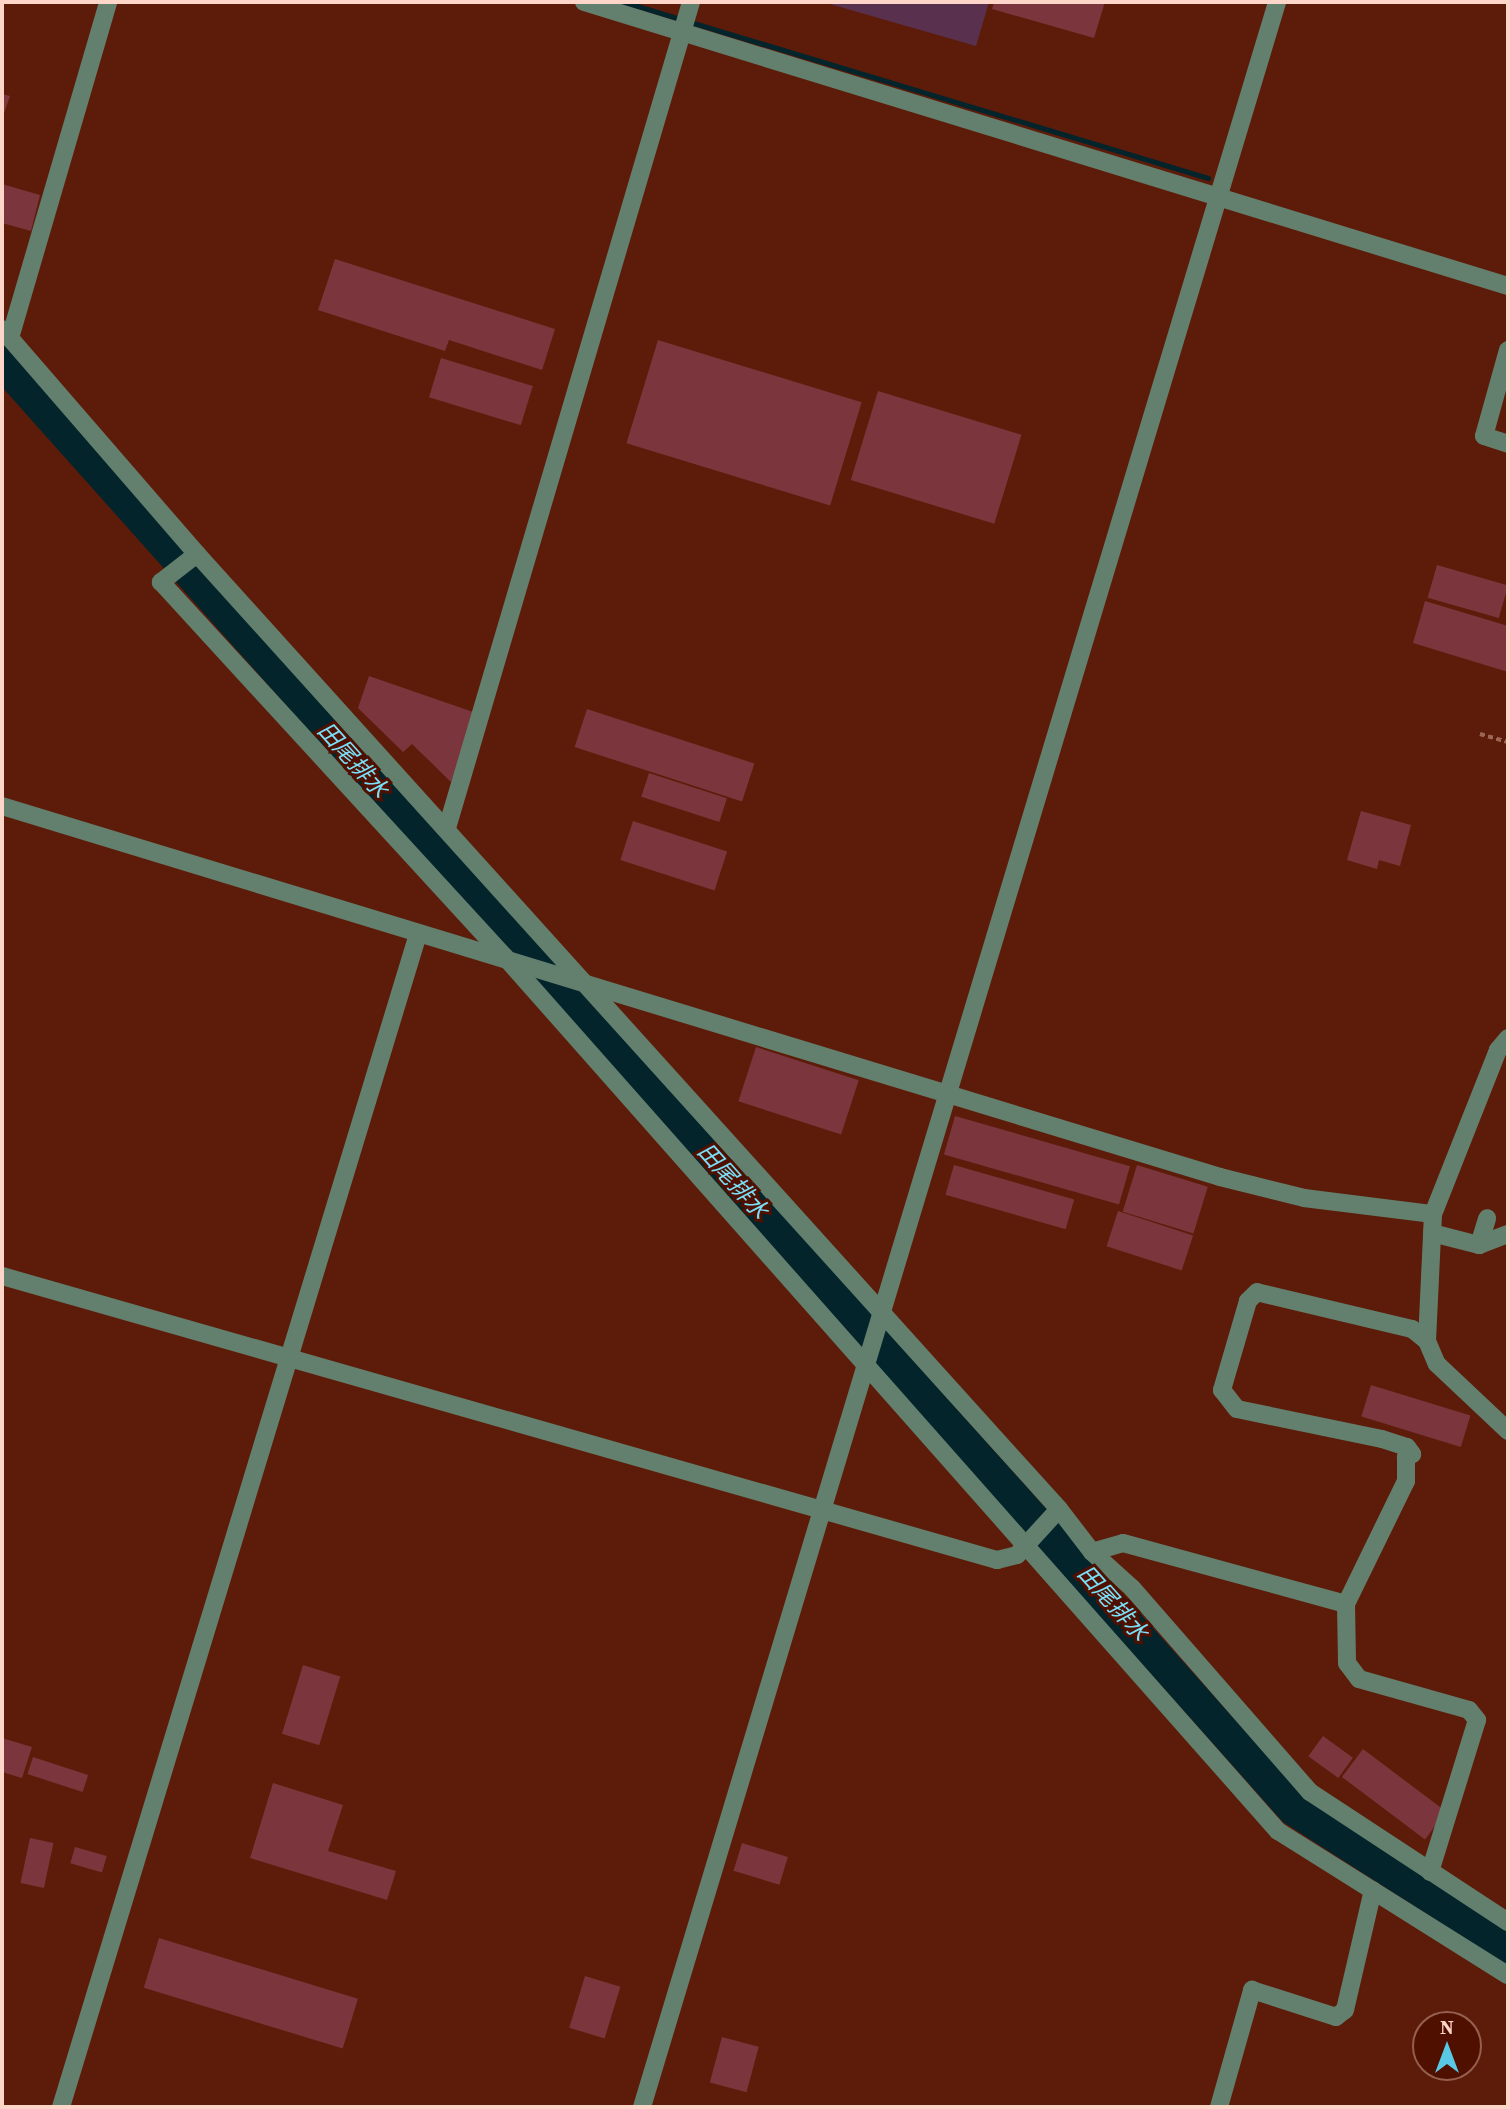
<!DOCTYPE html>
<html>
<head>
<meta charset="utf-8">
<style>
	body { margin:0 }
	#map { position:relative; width:1510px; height:2109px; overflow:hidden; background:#5c1c09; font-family:"Source Serif 4","Noto Sans TC",serif }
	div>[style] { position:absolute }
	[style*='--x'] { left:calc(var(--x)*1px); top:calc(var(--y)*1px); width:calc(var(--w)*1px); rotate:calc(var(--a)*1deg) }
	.green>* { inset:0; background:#59314f }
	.water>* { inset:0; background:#04242c }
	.stream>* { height:5px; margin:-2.5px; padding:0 2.5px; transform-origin:2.5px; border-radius:2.5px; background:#04242c }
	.building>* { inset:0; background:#7b353c; transform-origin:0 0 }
	.path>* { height:3.5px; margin-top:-1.75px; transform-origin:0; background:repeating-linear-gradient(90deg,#9c6656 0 5px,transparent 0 8.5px) }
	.minor>* { height:18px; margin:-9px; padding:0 9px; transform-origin:9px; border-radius:9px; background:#63806e }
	span { translate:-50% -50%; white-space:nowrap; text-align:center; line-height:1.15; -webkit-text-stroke:6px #501000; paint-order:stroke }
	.water-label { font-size:23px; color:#79e0fa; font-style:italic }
	.frame { position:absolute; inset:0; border:4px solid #fdd5c9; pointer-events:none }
	.north { position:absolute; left:1412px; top:2011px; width:70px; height:70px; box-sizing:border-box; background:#501000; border:2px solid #955f50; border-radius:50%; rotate:0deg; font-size:19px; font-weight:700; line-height:28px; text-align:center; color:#fdd5c9 }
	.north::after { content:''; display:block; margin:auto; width:24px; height:32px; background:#58c8e4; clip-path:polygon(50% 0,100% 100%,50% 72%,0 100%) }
</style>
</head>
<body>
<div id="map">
	<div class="green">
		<i style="clip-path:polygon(823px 2px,989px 2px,976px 46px)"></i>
	</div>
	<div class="water">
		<i style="clip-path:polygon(2px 343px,1307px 1800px,1508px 1932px,1508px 1966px,1283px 1822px,2px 387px)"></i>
	</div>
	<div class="stream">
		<i style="--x:624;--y:2;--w:610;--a:16.77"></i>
	</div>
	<div class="building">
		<i style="clip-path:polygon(994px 2px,1105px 2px,1094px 38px,992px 9px)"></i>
		<i style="clip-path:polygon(2px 94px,10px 96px,2px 119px)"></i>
		<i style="clip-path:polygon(2px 184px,40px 195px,31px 231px,2px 223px)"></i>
		<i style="clip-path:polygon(335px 259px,555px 329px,542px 370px,449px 340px,445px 351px,318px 310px)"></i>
		<i style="left:658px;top:340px;width:213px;height:108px;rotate:17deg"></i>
		<i style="left:441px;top:358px;width:96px;height:41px;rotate:17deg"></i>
		<i style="left:878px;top:391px;width:150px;height:93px;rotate:17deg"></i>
		<i style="left:1437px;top:565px;width:74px;height:34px;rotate:16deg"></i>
		<i style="clip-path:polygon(1425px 601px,1508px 626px,1508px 672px,1413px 643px)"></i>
		<i style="clip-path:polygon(369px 676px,476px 713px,451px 782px,412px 744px,403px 752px,358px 708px)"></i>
		<i style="left:587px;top:709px;width:176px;height:40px;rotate:18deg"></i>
		<i style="left:649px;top:773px;width:82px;height:25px;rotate:18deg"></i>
		<i style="clip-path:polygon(1361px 811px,1411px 825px,1400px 866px,1379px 860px,1377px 869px,1347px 860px)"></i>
		<i style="left:633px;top:821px;width:99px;height:41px;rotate:18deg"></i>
		<i style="left:756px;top:1047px;width:108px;height:57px;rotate:18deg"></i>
		<i style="left:955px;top:1116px;width:182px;height:40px;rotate:16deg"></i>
		<i style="left:954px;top:1165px;width:125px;height:31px;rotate:16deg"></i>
		<i style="left:1137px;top:1165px;width:74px;height:49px;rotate:17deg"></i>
		<i style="left:1118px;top:1211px;width:79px;height:37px;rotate:18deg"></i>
		<i style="left:1371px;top:1385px;width:104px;height:33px;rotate:17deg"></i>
		<i style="left:303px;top:1665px;width:39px;height:72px;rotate:17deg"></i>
		<i style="left:1323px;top:1736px;width:37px;height:25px;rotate:36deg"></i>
		<i style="clip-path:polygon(2px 1738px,32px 1747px,22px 1778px,2px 1772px)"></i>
		<i style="left:1363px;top:1749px;width:104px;height:35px;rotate:37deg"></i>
		<i style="left:33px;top:1757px;width:58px;height:18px;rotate:18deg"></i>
		<i style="clip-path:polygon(273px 1783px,343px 1805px,328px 1851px,396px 1871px,387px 1900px,250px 1858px)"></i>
		<i style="left:30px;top:1838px;width:24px;height:46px;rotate:12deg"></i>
		<i style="left:742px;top:1843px;width:48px;height:29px;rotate:17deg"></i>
		<i style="left:75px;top:1847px;width:33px;height:17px;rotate:16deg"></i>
		<i style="left:159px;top:1938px;width:208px;height:52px;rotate:17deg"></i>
		<i style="left:585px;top:1976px;width:37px;height:54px;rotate:17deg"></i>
		<i style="left:722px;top:2037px;width:38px;height:47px;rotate:15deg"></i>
	</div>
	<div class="path">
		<i style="--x:1480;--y:734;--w:29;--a:16"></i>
	</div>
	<div class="minor">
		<i style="--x:584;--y:2;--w:967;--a:17.09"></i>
		<i style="--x:2;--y:329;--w:298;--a:49.1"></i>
		<i style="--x:197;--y:554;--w:1286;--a:47.93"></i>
		<i style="--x:1059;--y:1509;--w:54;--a:52.5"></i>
		<i style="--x:1092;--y:1552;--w:54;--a:42"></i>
		<i style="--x:1132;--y:1588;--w:271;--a:48.9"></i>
		<i style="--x:1310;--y:1792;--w:237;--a:33.3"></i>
		<i style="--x:10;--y:338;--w:350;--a:-73.7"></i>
		<i style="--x:1508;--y:350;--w:89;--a:105.6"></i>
		<i style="--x:1484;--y:436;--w:25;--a:18"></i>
		<i style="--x:197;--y:554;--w:46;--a:142.1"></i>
		<i style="--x:161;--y:582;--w:509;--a:47.47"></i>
		<i style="--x:505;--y:957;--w:1167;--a:48.51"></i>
		<i style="--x:1278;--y:1831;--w:271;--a:32.1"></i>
		<i style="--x:2;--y:806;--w:1273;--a:16.94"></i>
		<i style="--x:1220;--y:1177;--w:87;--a:14"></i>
		<i style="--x:1304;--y:1198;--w:130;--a:7.1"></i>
		<i style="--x:447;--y:828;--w:861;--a:-73.54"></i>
		<i style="--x:1508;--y:1038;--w:16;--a:130"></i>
		<i style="--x:1498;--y:1050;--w:176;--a:111.6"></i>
		<i style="--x:1433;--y:1214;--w:127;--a:92.7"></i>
		<i style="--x:1427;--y:1341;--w:25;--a:67"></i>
		<i style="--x:1437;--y:1364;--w:98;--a:43.3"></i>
		<i style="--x:1432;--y:1233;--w:49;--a:14.3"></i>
		<i style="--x:1479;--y:1245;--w:31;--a:-21"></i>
		<i style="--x:1479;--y:1245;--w:28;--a:-73"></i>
		<i style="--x:2;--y:1276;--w:1035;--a:15.93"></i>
		<i style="--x:997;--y:1560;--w:21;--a:-14"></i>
		<i style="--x:1017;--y:1555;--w:62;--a:-47.6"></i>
		<i style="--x:1427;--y:1341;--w:19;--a:-141"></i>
		<i style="--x:1412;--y:1329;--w:159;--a:-166.6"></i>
		<i style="--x:1257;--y:1292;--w:13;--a:135"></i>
		<i style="--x:1248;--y:1301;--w:93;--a:106.3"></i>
		<i style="--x:1222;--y:1390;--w:24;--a:52"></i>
		<i style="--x:1237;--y:1409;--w:148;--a:11.7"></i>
		<i style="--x:1382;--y:1439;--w:26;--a:18"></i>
		<i style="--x:1407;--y:1447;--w:9;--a:54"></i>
		<i style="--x:1412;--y:1454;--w:7;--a:153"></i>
		<i style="--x:1406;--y:1457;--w:24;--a:90"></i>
		<i style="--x:1406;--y:1481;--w:137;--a:116"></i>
		<i style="--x:1346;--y:1604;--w:59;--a:89"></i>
		<i style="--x:1347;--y:1663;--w:20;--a:53"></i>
		<i style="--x:1359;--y:1679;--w:114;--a:15.7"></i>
		<i style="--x:1469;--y:1710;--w:13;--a:51"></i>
		<i style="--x:1477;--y:1720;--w:159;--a:107.2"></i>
		<i style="--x:1092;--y:1552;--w:32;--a:-16"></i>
		<i style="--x:1123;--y:1543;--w:231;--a:15.3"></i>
		<i style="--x:61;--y:2107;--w:1226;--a:-73.07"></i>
		<i style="--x:642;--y:2107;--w:2199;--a:-73.21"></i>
		<i style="--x:1219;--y:2107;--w:122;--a:-74.2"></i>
		<i style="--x:1252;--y:1990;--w:88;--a:17.8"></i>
		<i style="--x:1336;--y:2017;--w:11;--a:-38"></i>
		<i style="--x:1345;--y:2010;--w:123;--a:-76.9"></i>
	</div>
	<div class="water-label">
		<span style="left:353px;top:760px;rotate:48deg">田尾排水</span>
		<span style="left:733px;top:1181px;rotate:48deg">田尾排水</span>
		<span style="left:1113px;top:1603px;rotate:48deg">田尾排水</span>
	</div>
	<div class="frame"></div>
	<div class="north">N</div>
</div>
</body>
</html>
